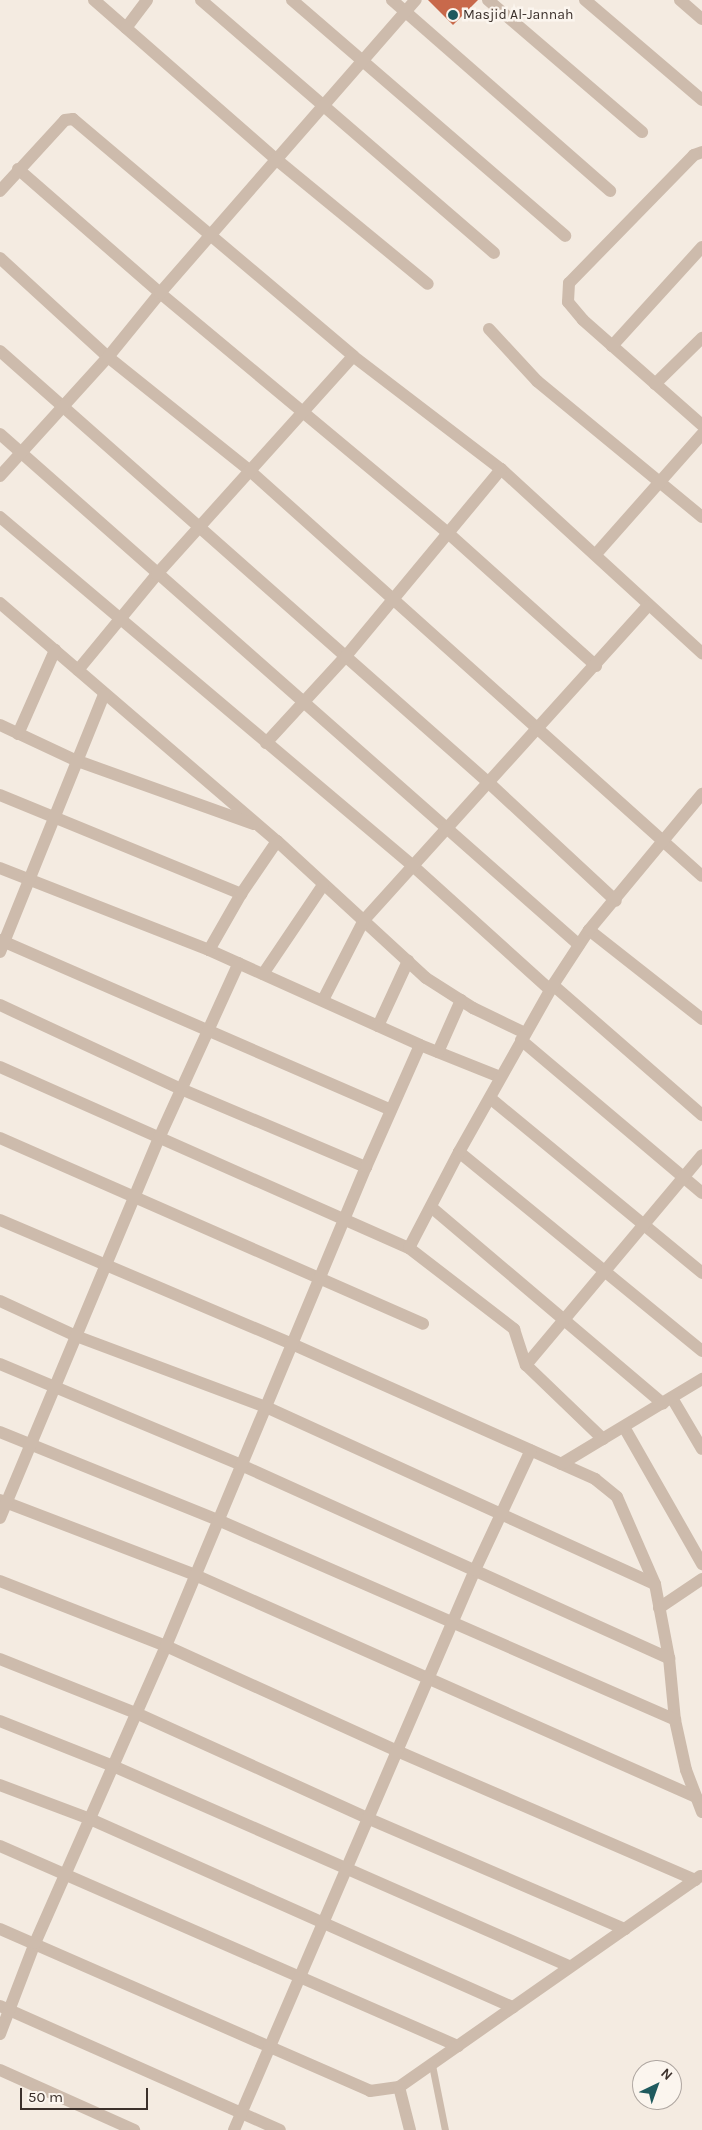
<!DOCTYPE html>
<html>
<head>
<meta charset="utf-8">
<style>
	body { margin:0 }
	#map { position:relative; width:702px; height:2130px; overflow:hidden; background:#f4ebe1; font-family:Karla,sans-serif }
	div>[style] { position:absolute }
	[style*='--x'] { left:calc(var(--x)*1px); top:calc(var(--y)*1px); width:calc(var(--w)*1px); rotate:calc(var(--a)*1deg) }
	.building>* { inset:0; background:#c8694b }
	.lane>* { height:7px; margin:-3.5px; padding:0 3.5px; transform-origin:3.5px; border-radius:3.5px; background:#cdbbac }
	.street>* { height:12px; margin:-6px; padding:0 6px; transform-origin:6px; border-radius:6px; background:#cdbbac }
	.dots>* { width:14px; height:14px; translate:-50% -50%; box-sizing:border-box; border:2px solid #fbf5ee; border-radius:50% }
	span { translate:-50% -50%; white-space:nowrap; text-align:center; line-height:1.15; -webkit-text-stroke:5px #fbf5ee; paint-order:stroke }
	.poi-label { font-size:14px; color:#3b302b }
	.left { translate:0 -50%; text-align:left }
	.north { position:absolute; left:632px; top:2060px; width:50px; height:50px; box-sizing:border-box; background:#fbf5ee; border:1px solid #aea6a0; border-radius:50%; rotate:42deg; font-size:14px; font-weight:700; line-height:20px; text-align:center; color:#3b302b }
	.north::after { content:''; display:block; margin:auto; width:18px; height:22px; background:#1f5a5e; clip-path:polygon(50% 0,100% 100%,50% 72%,0 100%) }
	.scale { position:absolute; left:20px; top:2088px; width:128px; height:22px; box-sizing:border-box; border:2px solid #3b302b; border-top:0; padding-left:6px; font-size:15px; line-height:18px; white-space:nowrap; color:#3b302b; -webkit-text-stroke:4px #fbf5ee; paint-order:stroke }
</style>
</head>
<body>
<div id="map">
	<div class="building">
		<i style="clip-path:polygon(428px 0,478px 0,453px 25px)"></i>
	</div>
	<div class="lane">
		<i style="--x:432;--y:2065;--w:66;--a:78.7"></i>
	</div>
	<div class="street">
		<i style="--x:94;--y:0;--w:243;--a:41.2"></i>
		<i style="--x:277;--y:160;--w:195;--a:39.4"></i>
		<i style="--x:201;--y:0;--w:387;--a:40.8"></i>
		<i style="--x:292;--y:0;--w:361;--a:40.8"></i>
		<i style="--x:392;--y:0;--w:290;--a:41.2"></i>
		<i style="--x:488;--y:0;--w:203;--a:40.6"></i>
		<i style="--x:585;--y:0;--w:154;--a:40.5"></i>
		<i style="--x:680;--y:0;--w:29;--a:41"></i>
		<i style="--x:126;--y:28;--w:35;--a:-53"></i>
		<i style="--x:702;--y:152;--w:9;--a:159"></i>
		<i style="--x:694;--y:155;--w:179;--a:134.3"></i>
		<i style="--x:569;--y:283;--w:19;--a:93"></i>
		<i style="--x:568;--y:302;--w:23;--a:50"></i>
		<i style="--x:583;--y:320;--w:159;--a:41.4"></i>
		<i style="--x:18;--y:169;--w:189;--a:41.1"></i>
		<i style="--x:160;--y:293;--w:375;--a:39.8"></i>
		<i style="--x:448;--y:533;--w:199;--a:41.9"></i>
		<i style="--x:0;--y:191;--w:96;--a:-47.5"></i>
		<i style="--x:65;--y:120;--w:8;--a:-7"></i>
		<i style="--x:73;--y:119;--w:367;--a:40.2"></i>
		<i style="--x:353;--y:356;--w:186;--a:37.4"></i>
		<i style="--x:501;--y:469;--w:273;--a:42.5"></i>
		<i style="--x:0;--y:258;--w:147;--a:42.5"></i>
		<i style="--x:108;--y:357;--w:181;--a:38.7"></i>
		<i style="--x:249;--y:470;--w:608;--a:41.87"></i>
		<i style="--x:489;--y:329;--w:71;--a:47.3"></i>
		<i style="--x:537;--y:381;--w:214;--a:39.5"></i>
		<i style="--x:612;--y:346;--w:134;--a:-47.7"></i>
		<i style="--x:0;--y:351;--w:652;--a:41.46"></i>
		<i style="--x:489;--y:783;--w:173;--a:42.9"></i>
		<i style="--x:655;--y:384;--w:66;--a:-44.4"></i>
		<i style="--x:0;--y:434;--w:772;--a:41.43"></i>
		<i style="--x:0;--y:476;--w:161;--a:-47.8"></i>
		<i style="--x:108;--y:357;--w:82;--a:-50.9"></i>
		<i style="--x:160;--y:293;--w:389;--a:-48.9"></i>
		<i style="--x:0;--y:517;--w:541;--a:40.2"></i>
		<i style="--x:413;--y:866;--w:185;--a:42.1"></i>
		<i style="--x:596;--y:554;--w:160;--a:-48.5"></i>
		<i style="--x:0;--y:603;--w:365;--a:40.7"></i>
		<i style="--x:277;--y:841;--w:202;--a:42.6"></i>
		<i style="--x:426;--y:978;--w:56;--a:32.6"></i>
		<i style="--x:473;--y:1008;--w:58;--a:25.7"></i>
		<i style="--x:78;--y:670;--w:124;--a:-50.5"></i>
		<i style="--x:157;--y:574;--w:293;--a:-48"></i>
		<i style="--x:0;--y:725;--w:83;--a:25"></i>
		<i style="--x:75;--y:760;--w:190;--a:19.7"></i>
		<i style="--x:18;--y:734;--w:92;--a:-66.2"></i>
		<i style="--x:266;--y:743;--w:118;--a:-47.4"></i>
		<i style="--x:346;--y:656;--w:243;--a:-50.3"></i>
		<i style="--x:0;--y:795;--w:261;--a:22.3"></i>
		<i style="--x:0;--y:868;--w:225;--a:21.4"></i>
		<i style="--x:209;--y:950;--w:231;--a:24.2"></i>
		<i style="--x:420;--y:1045;--w:86;--a:21.8"></i>
		<i style="--x:589;--y:930;--w:144;--a:38.2"></i>
		<i style="--x:0;--y:940;--w:426;--a:23.5"></i>
		<i style="--x:209;--y:950;--w:64;--a:-60.3"></i>
		<i style="--x:241;--y:894;--w:64;--a:-55.8"></i>
		<i style="--x:0;--y:952;--w:278;--a:-68"></i>
		<i style="--x:263;--y:974;--w:107;--a:-56"></i>
		<i style="--x:553;--y:985;--w:198;--a:41.1"></i>
		<i style="--x:323;--y:1000;--w:90;--a:-62.9"></i>
		<i style="--x:364;--y:920;--w:423;--a:-47.9"></i>
		<i style="--x:0;--y:1005;--w:200;--a:24.9"></i>
		<i style="--x:181;--y:1089;--w:201;--a:22.9"></i>
		<i style="--x:378;--y:1026;--w:72;--a:-65.2"></i>
		<i style="--x:521;--y:1040;--w:237;--a:40.2"></i>
		<i style="--x:438;--y:1052;--w:57;--a:-66.1"></i>
		<i style="--x:0;--y:1067;--w:447;--a:23.9"></i>
		<i style="--x:409;--y:1248;--w:133;--a:37.6"></i>
		<i style="--x:514;--y:1329;--w:38;--a:72"></i>
		<i style="--x:526;--y:1365;--w:107;--a:43.9"></i>
		<i style="--x:490;--y:1098;--w:275;--a:39.5"></i>
		<i style="--x:0;--y:1138;--w:462;--a:23.7"></i>
		<i style="--x:459;--y:1152;--w:314;--a:39.3"></i>
		<i style="--x:431;--y:1207;--w:304;--a:40.3"></i>
		<i style="--x:0;--y:1220;--w:317;--a:23"></i>
		<i style="--x:292;--y:1344;--w:332;--a:24"></i>
		<i style="--x:595;--y:1479;--w:28;--a:39"></i>
		<i style="--x:617;--y:1497;--w:95;--a:66.4"></i>
		<i style="--x:655;--y:1584;--w:75;--a:79.3"></i>
		<i style="--x:669;--y:1658;--w:62;--a:84.5"></i>
		<i style="--x:675;--y:1720;--w:51;--a:77.6"></i>
		<i style="--x:686;--y:1770;--w:45;--a:69.1"></i>
		<i style="--x:409;--y:1248;--w:108;--a:-62.5"></i>
		<i style="--x:459;--y:1152;--w:192;--a:-60.6"></i>
		<i style="--x:553;--y:985;--w:66;--a:-56.8"></i>
		<i style="--x:589;--y:930;--w:177;--a:-50.3"></i>
		<i style="--x:0;--y:1301;--w:84;--a:24.7"></i>
		<i style="--x:76;--y:1336;--w:203;--a:20.5"></i>
		<i style="--x:266;--y:1407;--w:427;--a:24.5"></i>
		<i style="--x:0;--y:1364;--w:261;--a:22.7"></i>
		<i style="--x:241;--y:1465;--w:470;--a:24.3"></i>
		<i style="--x:526;--y:1365;--w:274;--a:-50"></i>
		<i style="--x:672;--y:1398;--w:59;--a:59.5"></i>
		<i style="--x:624;--y:1427;--w:158;--a:60.3"></i>
		<i style="--x:0;--y:1432;--w:235;--a:22"></i>
		<i style="--x:218;--y:1520;--w:499;--a:23.6"></i>
		<i style="--x:561;--y:1464;--w:165;--a:-31.1"></i>
		<i style="--x:0;--y:1500;--w:209;--a:21"></i>
		<i style="--x:195;--y:1575;--w:548;--a:23.9"></i>
		<i style="--x:0;--y:1518;--w:414;--a:-67.3"></i>
		<i style="--x:160;--y:1136;--w:190;--a:-65.5"></i>
		<i style="--x:0;--y:1581;--w:178;--a:21.4"></i>
		<i style="--x:166;--y:1646;--w:254;--a:24.4"></i>
		<i style="--x:397;--y:1751;--w:325;--a:23.4"></i>
		<i style="--x:659;--y:1608;--w:52;--a:-34"></i>
		<i style="--x:0;--y:1659;--w:146;--a:21.7"></i>
		<i style="--x:136;--y:1713;--w:254;--a:24.4"></i>
		<i style="--x:367;--y:1818;--w:281;--a:23.3"></i>
		<i style="--x:0;--y:1721;--w:122;--a:21.7"></i>
		<i style="--x:113;--y:1766;--w:499;--a:23.7"></i>
		<i style="--x:0;--y:1785;--w:96;--a:20.7"></i>
		<i style="--x:90;--y:1819;--w:463;--a:24"></i>
		<i style="--x:0;--y:1846;--w:500;--a:23.6"></i>
		<i style="--x:0;--y:1929;--w:404;--a:23.6"></i>
		<i style="--x:370;--y:2091;--w:29;--a:-8"></i>
		<i style="--x:0;--y:2006;--w:306;--a:23.9"></i>
		<i style="--x:0;--y:2034;--w:97;--a:-69"></i>
		<i style="--x:35;--y:1943;--w:325;--a:-66.2"></i>
		<i style="--x:166;--y:1646;--w:519;--a:-67.34"></i>
		<i style="--x:366;--y:1167;--w:133;--a:-66.1"></i>
		<i style="--x:0;--y:2070;--w:147;--a:24.1"></i>
		<i style="--x:234;--y:2130;--w:610;--a:-66.72"></i>
		<i style="--x:475;--y:1570;--w:132;--a:-65"></i>
		<i style="--x:410;--y:2130;--w:44;--a:-104.3"></i>
		<i style="--x:399;--y:2087;--w:368;--a:-35"></i>
	</div>
	<div class="dots">
		<i style="left:453px;top:15px;background:#1f5a5e"></i>
	</div>
	<div class="poi-label">
		<span class="left" style="left:463px;top:15px">Masjid Al-Jannah</span>
	</div>
	<div class="north">N</div>
	<div class="scale">50 m</div>
</div>
</body>
</html>
